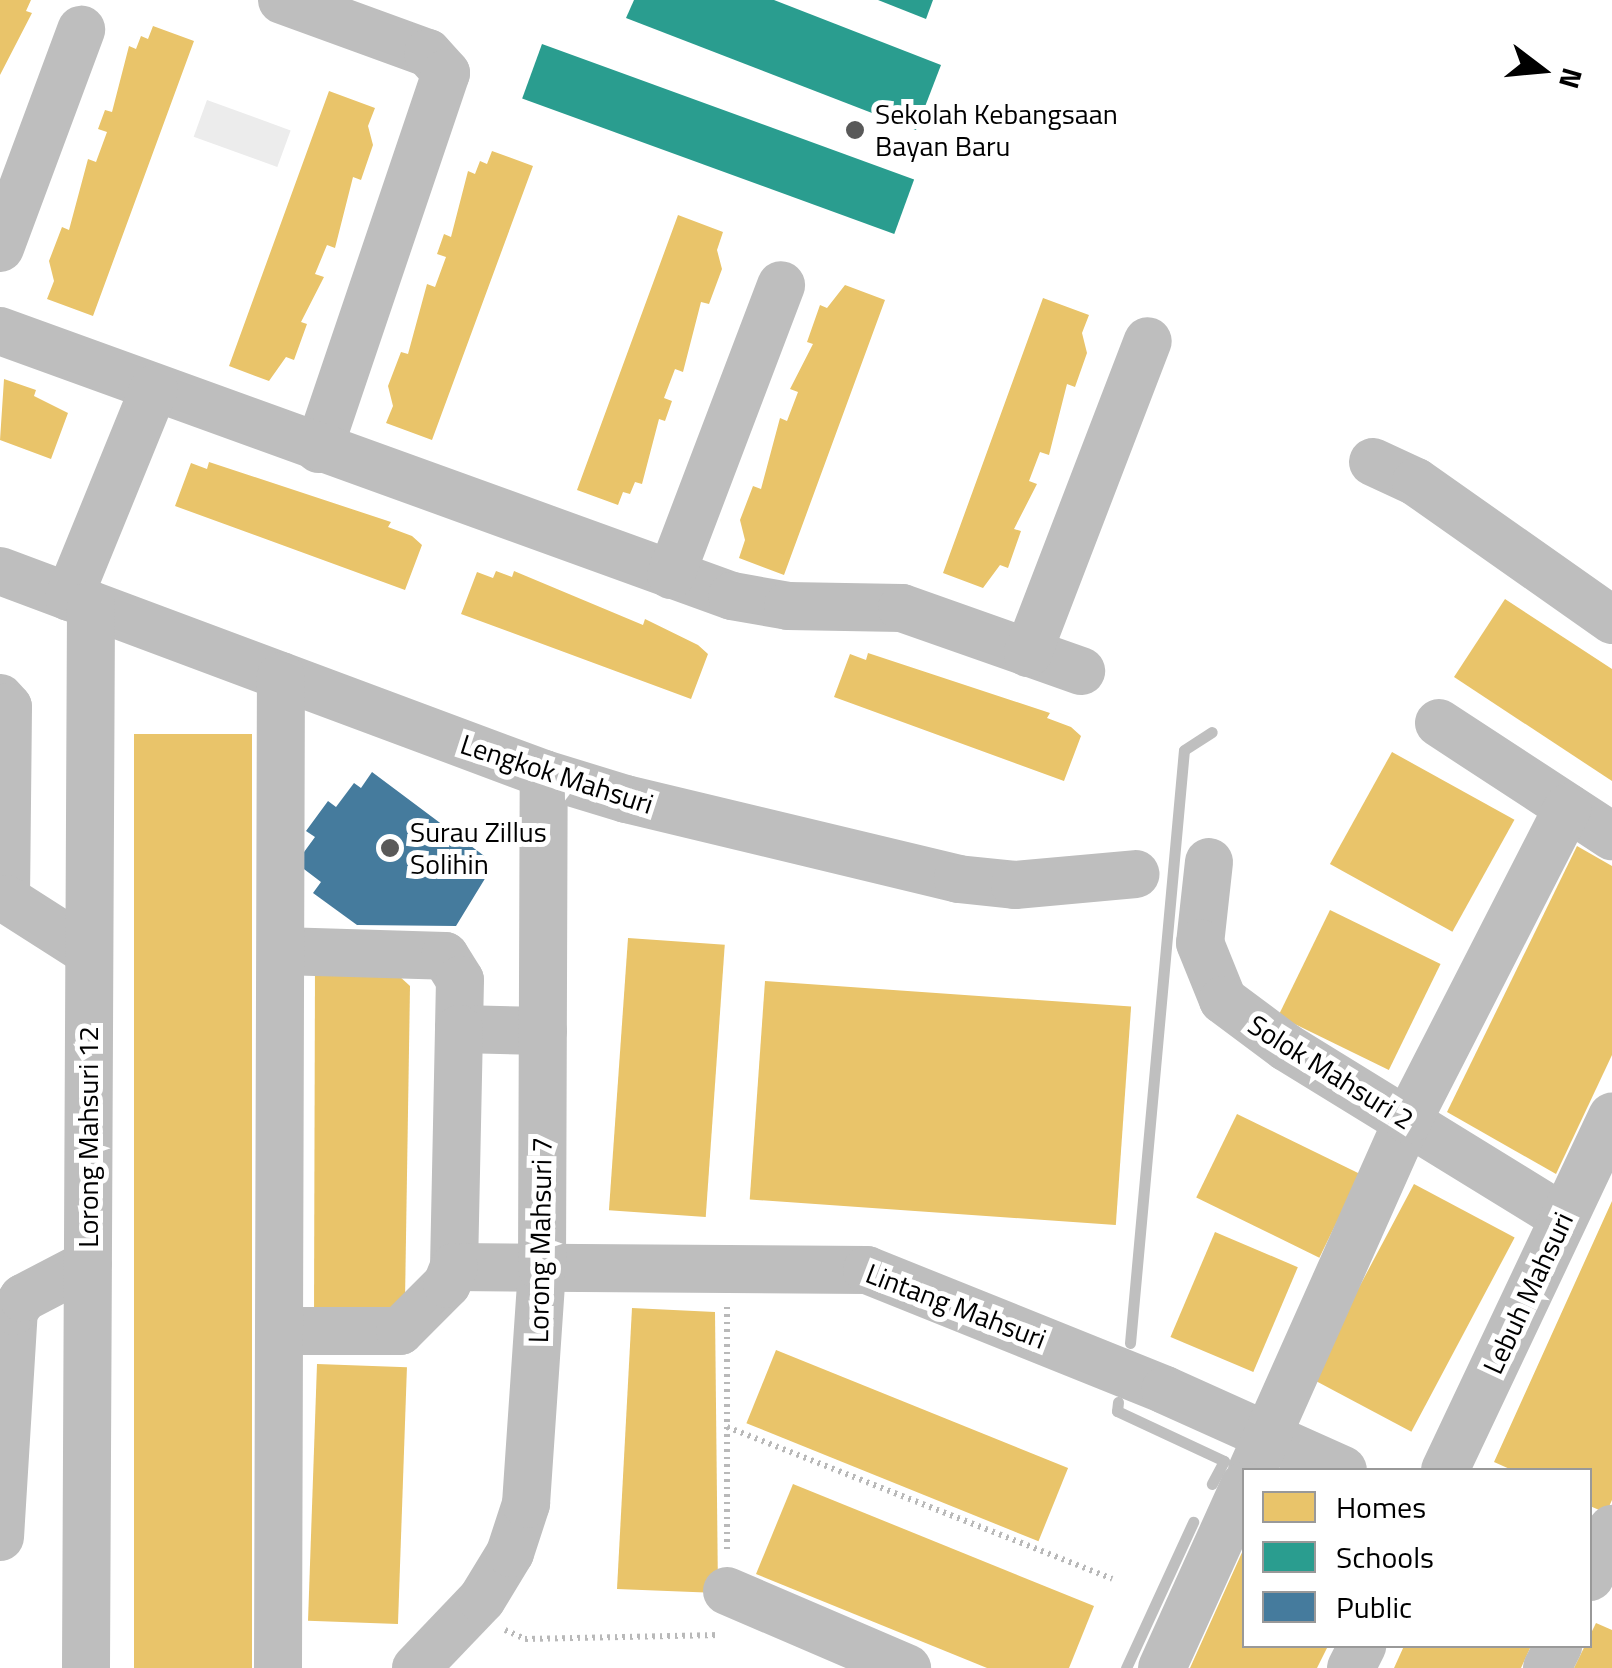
<!DOCTYPE html>
<html>
<head>
<meta charset="utf-8">
<style>
	body { margin:0 }
	#map { position:relative; width:1612px; height:1668px; overflow:hidden; background:#fff; font-family:"Titillium Web",sans-serif }
	div>[style] { position:absolute }
	[style*='--x'] { left:calc(var(--x)*1px); top:calc(var(--y)*1px); width:calc(var(--w)*1px); rotate:calc(var(--a)*1deg) }
	.green>* { inset:0; background:#ececec; transform-origin:0 0 }
	.homes>* { inset:0; background:#e9c46a; transform-origin:0 0 }
	.schools>* { inset:0; background:#2a9d8f; transform-origin:0 0 }
	.public>* { inset:0; background:#457b9d }
	.stream>* { height:11px; margin:-5.5px; padding:0 5.5px; transform-origin:5.5px; border-radius:5.5px; background:#bfbfbf }
	.path>* { height:6px; margin-top:-3px; transform-origin:0; background:repeating-linear-gradient(90deg,#b9b9b9 0 2.5px,transparent 0 7.5px) }
	.minor>* { height:48px; margin:-24px; padding:0 24px; transform-origin:24px; border-radius:24px; background:#bebebe }
	.dots>* { width:28px; height:28px; translate:-50% -50%; box-sizing:border-box; border:5px solid #fff; border-radius:50% }
	span { translate:-50% -50%; white-space:nowrap; text-align:center; line-height:1.15; -webkit-text-stroke:10px #fff; paint-order:stroke }
	.poi-label { font-size:28px; color:#000 }
	.left { translate:0 -50%; text-align:left }
	.street-label { font-size:28px; color:#000 }
	.legend { position:absolute; left:1242px; top:1468px; width:350px; height:180px; box-sizing:border-box; background:#fff; border:2px solid #999; margin:0; padding:12px 18px; list-style:none; font-size:30px; color:#000 }
	.legend li { display:flex; align-items:center; gap:20px; height:50px }
	.legend b { width:50px; border:2px solid #999 }
	.north { position:absolute; left:1492px; top:20px; width:100px; height:100px; -webkit-text-stroke:8px #fff; paint-order:stroke; rotate:106deg; font-size:28px; font-weight:700; line-height:40px; text-align:center; color:#000 }
	.north::after { content:''; display:block; margin:auto; width:35px; height:45px; background:#000; clip-path:polygon(50% 0,100% 100%,50% 72%,0 100%) }
</style>
</head>
<body>
<div id="map">
	<div class="green">
		<i style="left:207px;top:100px;width:89px;height:39px;rotate:20deg"></i>
	</div>
	<div class="homes">
		<i style="clip-path:polygon(0 0,31px 0,26px 11px,32px 13px,0 75px)"></i>
		<i style="clip-path:polygon(153px 26px,194px 41px,93px 316px,47px 299px,54px 281px,49px 261px,62px 227px,69px 230px,88px 159px,96px 162px,107px 132px,98px 129px,105px 110px,112px 112px,129px 46px,136px 49px,141px 36px,148px 39px)"></i>
		<i style="clip-path:polygon(329px 91px,375px 108px,368px 126px,373px 145px,361px 180px,353px 177px,335px 248px,327px 245px,315px 274px,324px 277px,301px 322px,307px 324px,294px 360px,286px 357px,269px 381px,229px 366px)"></i>
		<i style="clip-path:polygon(492px 151px,533px 166px,432px 440px,386px 423px,393px 406px,388px 386px,401px 352px,408px 354px,427px 284px,435px 287px,446px 257px,437px 254px,444px 234px,451px 237px,468px 171px,475px 174px,480px 161px,487px 164px)"></i>
		<i style="clip-path:polygon(678px 215px,723px 232px,717px 250px,722px 269px,709px 304px,701px 302px,683px 372px,675px 369px,664px 398px,672px 401px,665px 421px,659px 419px,642px 484px,635px 482px,630px 494px,623px 492px,618px 505px,577px 490px)"></i>
		<i style="clip-path:polygon(845px 285px,885px 300px,784px 575px,739px 558px,745px 540px,740px 520px,753px 486px,761px 489px,780px 418px,787px 421px,798px 392px,790px 389px,813px 344px,807px 342px,820px 305px,827px 308px)"></i>
		<i style="clip-path:polygon(1043px 298px,1089px 315px,1082px 333px,1087px 353px,1075px 387px,1067px 384px,1049px 455px,1040px 452px,1029px 481px,1037px 484px,1014px 529px,1021px 531px,1008px 568px,1000px 565px,983px 588px,943px 573px)"></i>
		<i style="clip-path:polygon(4px 379px,36px 390px,34px 396px,68px 413px,51px 459px,0 440px)"></i>
		<i style="clip-path:polygon(209px 462px,391px 522px,388px 527px,412px 536px,422px 545px,405px 590px,175px 506px,191px 463px,207px 469px)"></i>
		<i style="clip-path:polygon(496px 571px,512px 577px,514px 571px,643px 625px,645px 619px,698px 645px,708px 654px,691px 699px,461px 614px,477px 572px,493px 578px)"></i>
		<i style="clip-path:polygon(1505px 599px,1612px 669px,1612px 781px,1454px 677px)"></i>
		<i style="clip-path:polygon(868px 653px,1050px 713px,1047px 718px,1071px 727px,1081px 736px,1064px 781px,834px 697px,850px 654px,866px 660px)"></i>
		<i style="left:134px;top:734px;width:118px;height:934px"></i>
		<i style="left:1392px;top:752px;width:140px;height:128px;rotate:29deg"></i>
		<i style="clip-path:polygon(1577px 846px,1612px 866px,1612px 1055px,1556px 1174px,1447px 1112px)"></i>
		<i style="left:1330px;top:910px;width:123px;height:118px;rotate:26deg"></i>
		<i style="left:628px;top:938px;width:97px;height:273px;rotate:4deg"></i>
		<i style="clip-path:polygon(315px 964px,386px 964px,410px 986px,405px 1301px,387px 1319px,314px 1319px)"></i>
		<i style="left:765px;top:981px;width:367px;height:219px;rotate:4deg"></i>
		<i style="left:1237px;top:1114px;width:137px;height:93px;rotate:26deg"></i>
		<i style="left:1414px;top:1184px;width:114px;height:220px;rotate:28deg"></i>
		<i style="clip-path:polygon(1612px 1201px,1612px 1500px,1606px 1513px,1590px 1506px,1590px 1470px,1512px 1470px,1494px 1462px)"></i>
		<i style="left:1215px;top:1232px;width:90px;height:114px;rotate:23deg"></i>
		<i style="clip-path:polygon(632px 1308px,715px 1312px,718px 1593px,617px 1589px)"></i>
		<i style="left:776px;top:1350px;width:315px;height:79px;rotate:22deg"></i>
		<i style="left:317px;top:1364px;width:90px;height:257px;rotate:2deg"></i>
		<i style="clip-path:polygon(793px 1484px,1094px 1606px,1069px 1668px,987px 1668px,756px 1574px)"></i>
		<i style="clip-path:polygon(1244px 1548px,1244px 1646px,1328px 1646px,1317px 1668px,1190px 1668px)"></i>
		<i style="clip-path:polygon(1596px 1623px,1612px 1630px,1612px 1668px,1574px 1668px)"></i>
		<i style="clip-path:polygon(1404px 1646px,1531px 1646px,1521px 1668px,1394px 1668px)"></i>
	</div>
	<div class="schools">
		<i style="clip-path:polygon(634px 0,774px 0,941px 65px,916px 130px,626px 18px)"></i>
		<i style="clip-path:polygon(878px 0,933px 0,926px 19px)"></i>
		<i style="left:542px;top:44px;width:396px;height:58px;rotate:20deg"></i>
	</div>
	<div class="public">
		<i style="clip-path:polygon(372px 772px,487px 858px,489px 872px,456px 926px,357px 925px,313px 893px,321px 882px,296px 863px,315px 837px,306px 831px,328px 801px,336px 807px,354px 783px,361px 788px)"></i>
	</div>
	<div class="stream">
		<i style="--x:1130;--y:1343;--w:595;--a:-84.8"></i>
		<i style="--x:1184;--y:750;--w:33;--a:-33"></i>
		<i style="--x:1118;--y:1402;--w:9;--a:96"></i>
		<i style="--x:1117;--y:1411;--w:118;--a:25"></i>
		<i style="--x:1224;--y:1461;--w:26;--a:118"></i>
		<i style="--x:1126;--y:1668;--w:161;--a:-65.3"></i>
	</div>
	<div class="path">
		<i style="--x:727;--y:1307;--w:243;--a:90"></i>
		<i style="--x:727;--y:1427;--w:414;--a:21.5"></i>
		<i style="--x:505;--y:1630;--w:22;--a:24"></i>
		<i style="--x:525;--y:1639;--w:195;--a:-1.2"></i>
	</div>
	<div class="minor">
		<i style="--x:282;--y:0;--w:155;--a:20"></i>
		<i style="--x:428;--y:53;--w:27;--a:48"></i>
		<i style="--x:446;--y:73;--w:397;--a:108.7"></i>
		<i style="--x:0;--y:248;--w:233;--a:-69.6"></i>
		<i style="--x:0;--y:331;--w:778;--a:19.9"></i>
		<i style="--x:732;--y:596;--w:57;--a:10.1"></i>
		<i style="--x:788;--y:606;--w:114;--a:1"></i>
		<i style="--x:902;--y:608;--w:190;--a:19.4"></i>
		<i style="--x:1373;--y:462;--w:47;--a:24.9"></i>
		<i style="--x:1416;--y:482;--w:240;--a:35.1"></i>
		<i style="--x:0;--y:571;--w:581;--a:20.46"></i>
		<i style="--x:544;--y:774;--w:86;--a:17"></i>
		<i style="--x:626;--y:799;--w:342;--a:13.5"></i>
		<i style="--x:958;--y:879;--w:57;--a:6"></i>
		<i style="--x:1015;--y:885;--w:121;--a:-5.2"></i>
		<i style="--x:671;--y:575;--w:310;--a:-69.2"></i>
		<i style="--x:69;--y:597;--w:225;--a:-67.8"></i>
		<i style="--x:1028;--y:653;--w:334;--a:-69"></i>
		<i style="--x:0;--y:698;--w:12;--a:48"></i>
		<i style="--x:8;--y:707;--w:192;--a:90.6"></i>
		<i style="--x:6;--y:899;--w:98;--a:32.6"></i>
		<i style="--x:1439;--y:723;--w:207;--a:33.2"></i>
		<i style="--x:1209;--y:862;--w:81;--a:96.3"></i>
		<i style="--x:1200;--y:943;--w:61;--a:68"></i>
		<i style="--x:1223;--y:1000;--w:79;--a:36.7"></i>
		<i style="--x:1286;--y:1047;--w:326;--a:31.6"></i>
		<i style="--x:281;--y:951;--w:164;--a:1.7"></i>
		<i style="--x:445;--y:956;--w:28;--a:58"></i>
		<i style="--x:460;--y:980;--w:49;--a:91.2"></i>
		<i style="--x:543;--y:1031;--w:84;--a:-178.6"></i>
		<i style="--x:459;--y:1029;--w:238;--a:91.2"></i>
		<i style="--x:454;--y:1267;--w:413;--a:0.4"></i>
		<i style="--x:867;--y:1270;--w:321;--a:21.9"></i>
		<i style="--x:1165;--y:1390;--w:195;--a:24.2"></i>
		<i style="--x:279;--y:1331;--w:121;--a:0"></i>
		<i style="--x:400;--y:1331;--w:66;--a:-45"></i>
		<i style="--x:447;--y:1284;--w:18;--a:-68"></i>
		<i style="--x:1252;--y:1470;--w:383;--a:-66"></i>
		<i style="--x:1408;--y:1120;--w:351;--a:-62.9"></i>
		<i style="--x:1445;--y:1470;--w:391;--a:-64.7"></i>
		<i style="--x:0;--y:1537;--w:226;--a:-86.5"></i>
		<i style="--x:14;--y:1311;--w:16;--a:-55"></i>
		<i style="--x:23;--y:1298;--w:73;--a:-27.6"></i>
		<i style="--x:1590;--y:1577;--w:53;--a:-65.4"></i>
		<i style="--x:727;--y:1591;--w:196;--a:23.2"></i>
		<i style="--x:86;--y:1668;--w:1063;--a:-89.73"></i>
		<i style="--x:278;--y:1668;--w:992;--a:-89.83"></i>
		<i style="--x:416;--y:1668;--w:95;--a:-46.3"></i>
		<i style="--x:482;--y:1599;--w:54;--a:-58.7"></i>
		<i style="--x:510;--y:1553;--w:52;--a:-71.9"></i>
		<i style="--x:526;--y:1504;--w:237;--a:-86.1"></i>
		<i style="--x:542;--y:1268;--w:494;--a:-89.8"></i>
		<i style="--x:1162;--y:1668;--w:200;--a:-65.7"></i>
		<i style="--x:1351;--y:1668;--w:25;--a:-63"></i>
		<i style="--x:1547;--y:1668;--w:25;--a:-63"></i>
	</div>
	<div class="dots">
		<i style="left:855px;top:130px;background:#595959"></i>
		<i style="left:390px;top:848px;background:#595959"></i>
	</div>
	<div class="poi-label">
		<span class="left" style="left:875px;top:130px">Sekolah Kebangsaan<br>Bayan Baru</span>
		<span class="left" style="left:410px;top:848px">Surau Zillus<br>Solihin</span>
	</div>
	<div class="street-label">
		<span style="left:557px;top:774px;rotate:18deg">Lengkok Mahsuri</span>
		<span style="left:1331px;top:1072px;rotate:32deg">Solok Mahsuri 2</span>
		<span style="left:88px;top:1137px;rotate:-90deg">Lorong Mahsuri 12</span>
		<span style="left:540px;top:1240px;rotate:-89deg">Lorong Mahsuri 7</span>
		<span style="left:1528px;top:1293px;rotate:-65deg">Lebuh Mahsuri</span>
		<span style="left:956px;top:1306px;rotate:21deg">Lintang Mahsuri</span>
	</div>
	<ul class="legend">
	<li><b style="height:28px;background:#e9c46a"></b>Homes</li>
	<li><b style="height:28px;background:#2a9d8f"></b>Schools</li>
	<li><b style="height:28px;background:#457b9d"></b>Public</li>
	</ul>
	<div class="north">N</div>
</div>
</body>
</html>
